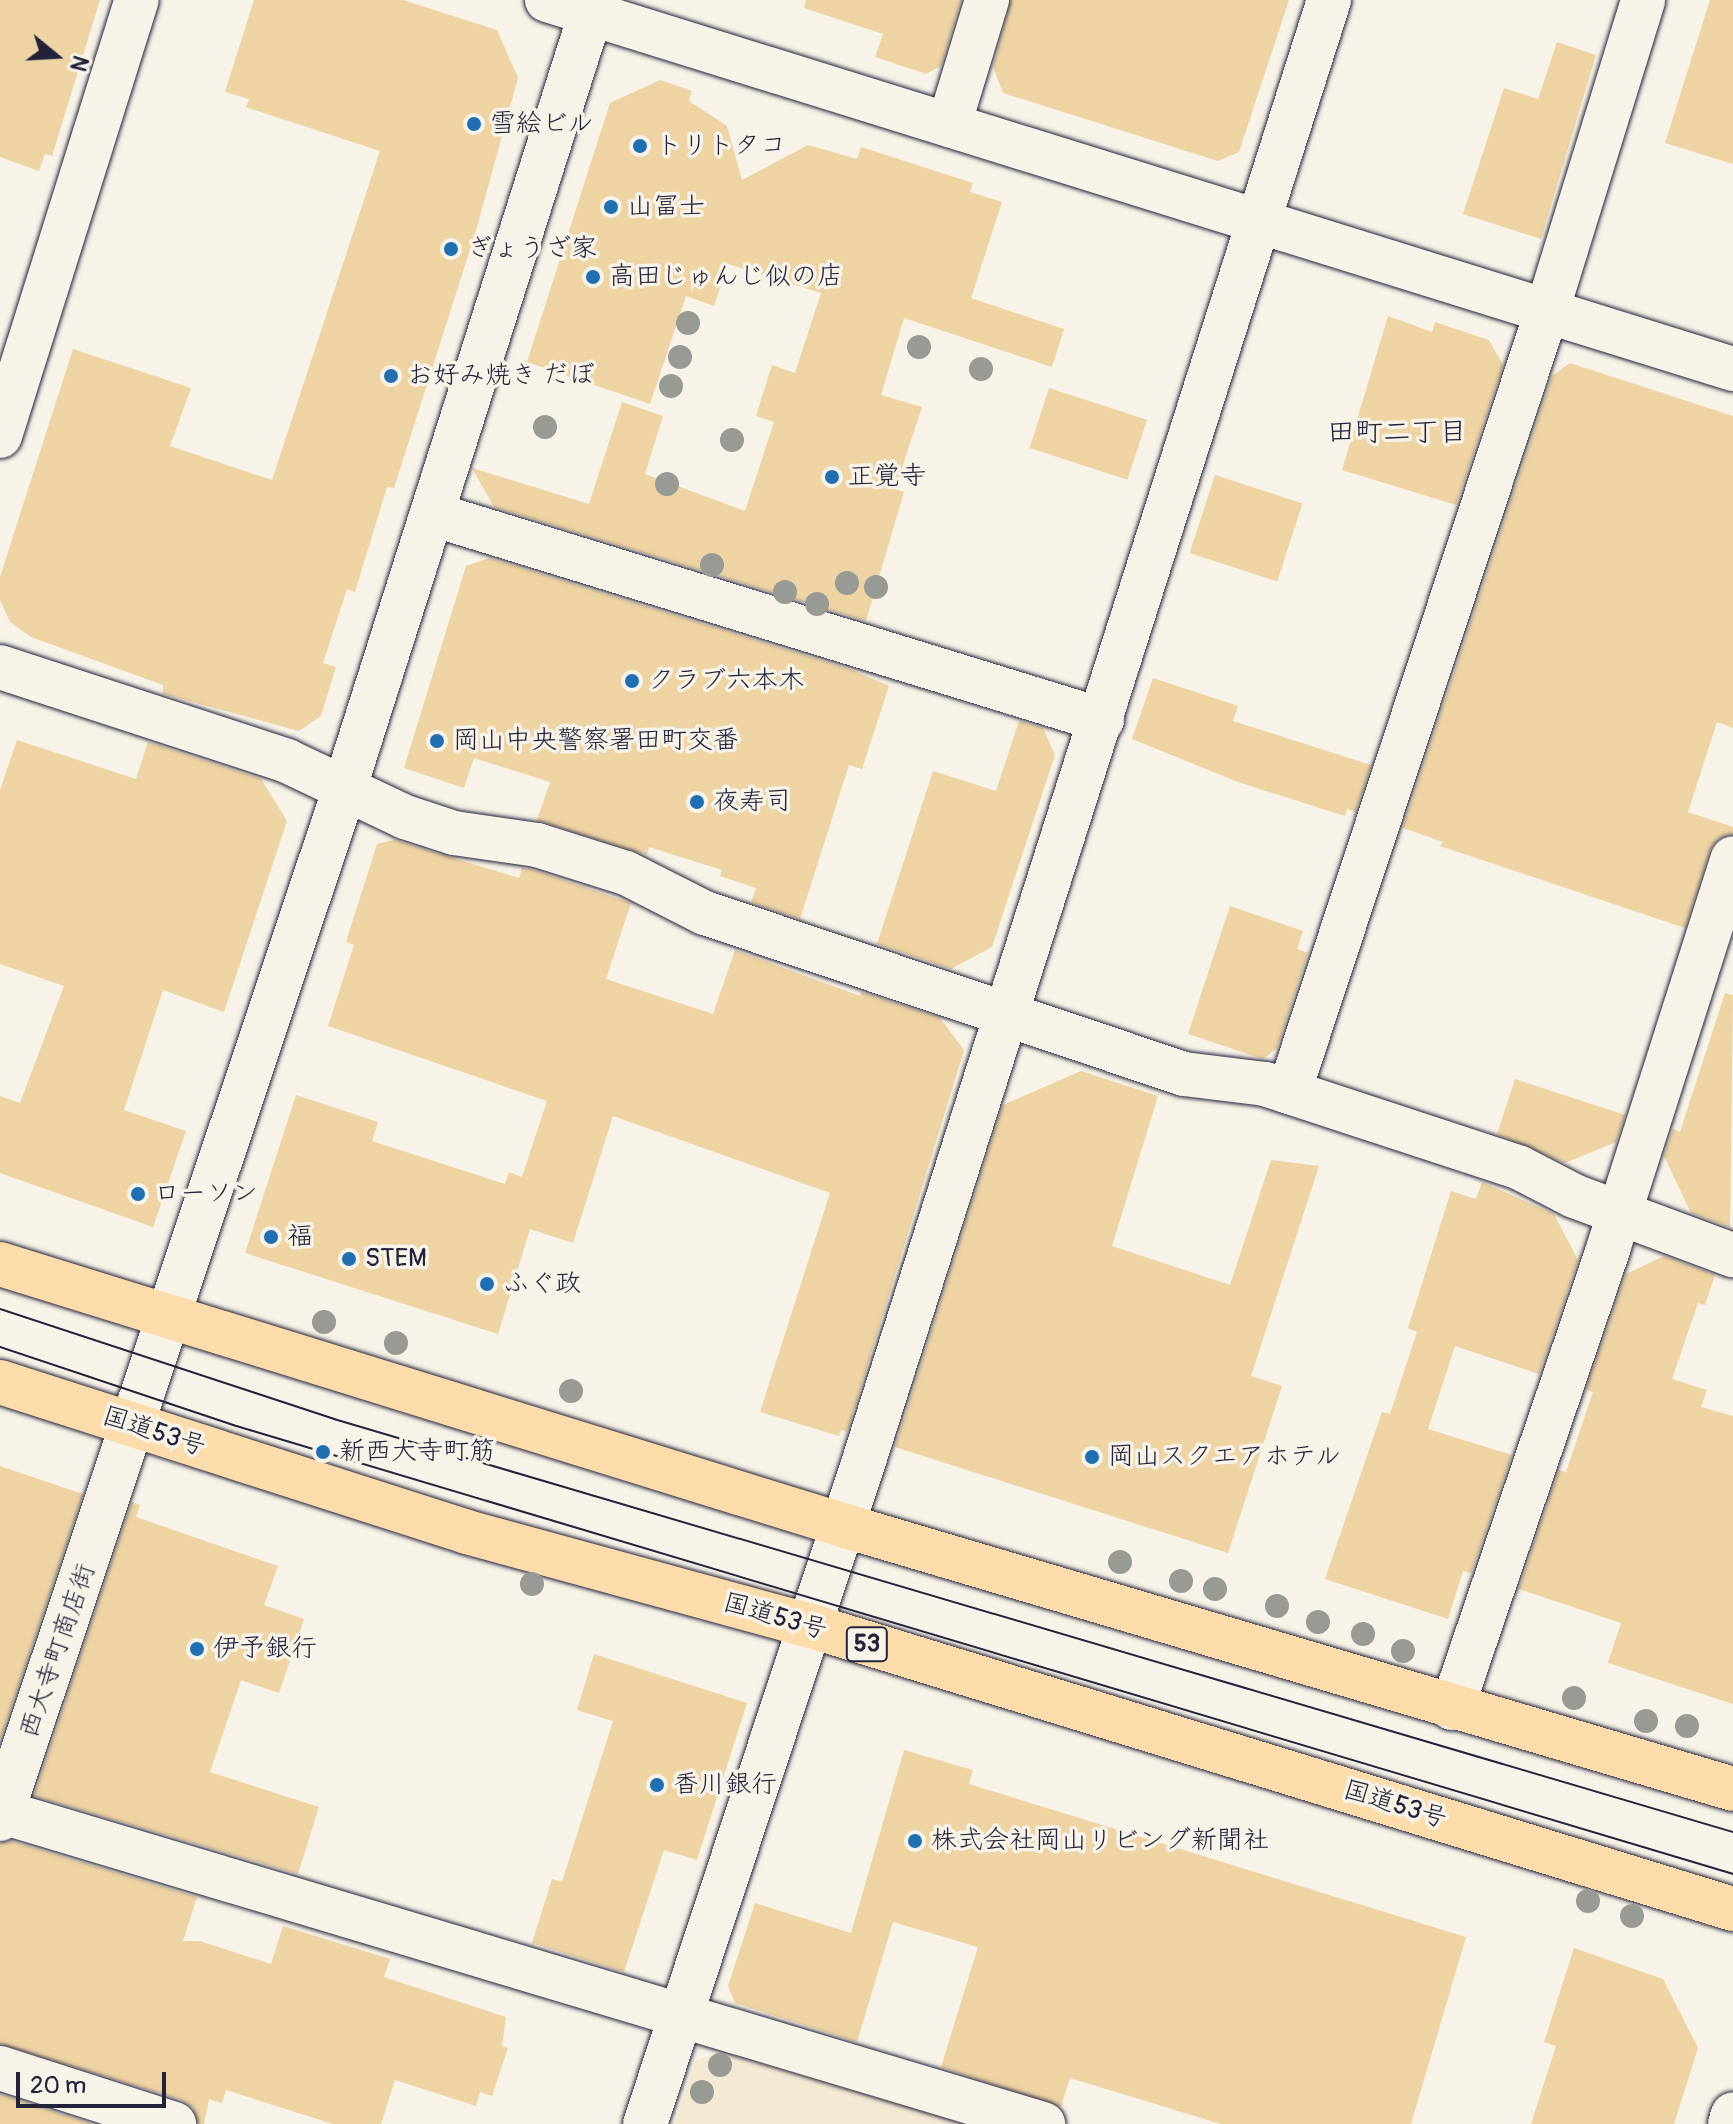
<!DOCTYPE html>
<html>
<head>
<meta charset="utf-8">
<style>
	body { margin:0 }
	#map { position:relative; width:1733px; height:2124px; overflow:hidden; background:#f7f3e8; font-family:Pangolin,"Klee One",sans-serif }
	div>[style] { position:absolute }
	[style*='--x'] { left:calc(var(--x)*1px); top:calc(var(--y)*1px); width:calc(var(--w)*1px); rotate:calc(var(--a)*1deg) }
	.built>* { inset:0; background:#f4e9d3 }
	.building>* { inset:0; background:#eed3a3; transform-origin:0 0 }
	.roads { filter:drop-shadow(0 0 2px #22223b) drop-shadow(0 0 2px #22223b) }
	.street>* { height:44px; margin:-22px; padding:0 22px; transform-origin:22px; border-radius:22px; background:#f7f3e8 }
	.secondary>* { height:44px; margin:-22px; padding:0 22px; transform-origin:22px; border-radius:22px; background:#f7f3e8 }
	.highway>* { height:44px; margin:-22px; padding:0 22px; transform-origin:22px; border-radius:22px; background:#fddcac }
	.tram>* { height:2px; margin:-1px; padding:0 1px; transform-origin:1px; border-radius:1px; background:#22223b }
	.trees>* { width:24px; height:24px; margin:-12px; border-radius:50%; background:#989a96 }
	.dots>* { width:22px; height:22px; translate:-50% -50%; box-sizing:border-box; border:4px solid #f7f3e8; border-radius:50% }
	span { translate:-50% -50%; white-space:nowrap; text-align:center; line-height:1.15; -webkit-text-stroke:7px #f7f3e8; paint-order:stroke }
	.shield-label span { padding:2px 6px; background:#f7f3e8; border:2px solid; border-radius:6px; -webkit-text-stroke-width:0 }
	.shield-label { font-size:24px; color:#22223b; font-weight:700 }
	.poi-label { font-size:26px; color:#22223b }
	.left { translate:0 -50%; text-align:left }
	.street-label { font-size:26px; color:#22223b }
	.neighbourhood-label { font-size:28px; color:#22223b }
	.north { position:absolute; left:16px; top:16px; width:80px; height:80px; -webkit-text-stroke:6px #f7f3e8; paint-order:stroke; rotate:108deg; font-size:22px; font-weight:700; line-height:32px; text-align:center; color:#22223b }
	.north::after { content:''; display:block; margin:auto; width:28px; height:36px; background:#22223b; clip-path:polygon(50% 0,100% 100%,50% 72%,0 100%) }
	.scale { position:absolute; left:16px; top:2072px; width:150px; height:36px; box-sizing:border-box; border:4px solid #22223b; border-top:0; padding-left:10px; font-size:24px; line-height:28px; white-space:nowrap; color:#22223b; -webkit-text-stroke:6px #f7f3e8; paint-order:stroke }
</style>
</head>
<body>
<div id="map">
	<div class="built">
		<i style="clip-path:polygon(721px 2052px,965px 2124px,675px 2124px,696px 2060px)"></i>
	</div>
	<div class="building">
		<i style="clip-path:polygon(0 0,100px 0,52px 156px,45px 154px,39px 171px,0 157px)"></i>
		<i style="clip-path:polygon(254px 0,403px 0,497px 30px,518px 78px,475px 234px,394px 488px,387px 487px,355px 592px,347px 589px,323px 663px,336px 667px,321px 716px,299px 731px,163px 694px,163px 685px,31px 637px,10px 622px,0 600px,0 577px,73px 349px,191px 388px,170px 446px,272px 480px,380px 151px,246px 107px,249px 99px,225px 92px)"></i>
		<i style="clip-path:polygon(806px 0,961px 0,941px 66px,926px 74px,875px 57px,883px 34px,804px 8px)"></i>
		<i style="clip-path:polygon(1011px 0,1289px 0,1239px 152px,1218px 161px,1003px 93px,993px 67px)"></i>
		<i style="clip-path:polygon(1710px 0,1733px 0,1733px 164px,1665px 143px)"></i>
		<i style="clip-path:polygon(1557px 42px,1596px 55px,1541px 239px,1463px 214px,1504px 88px,1538px 99px)"></i>
		<i style="clip-path:polygon(660px 80px,692px 91px,689px 101px,727px 126px,742px 180px,808px 145px,857px 159px,861px 147px,973px 183px,970px 192px,1002px 202px,971px 298px,1064px 329px,1052px 367px,904px 318px,881px 395px,922px 407px,895px 489px,904px 492px,866px 621px,494px 507px,472px 468px,589px 504px,622px 402px,663px 416px,645px 474px,745px 511px,774px 422px,756px 416px,772px 365px,795px 373px,821px 293px,728px 264px,714px 306px,686px 296px,650px 404px,527px 362px,610px 103px)"></i>
		<i style="clip-path:polygon(1388px 316px,1432px 332px,1435px 322px,1489px 340px,1503px 365px,1456px 505px,1342px 470px)"></i>
		<i style="clip-path:polygon(1570px 363px,1733px 416px,1733px 728px,1717px 722px,1688px 812px,1733px 827px,1733px 834px,1717px 839px,1710px 850px,1685px 928px,1440px 846px,1443px 842px,1403px 828px,1552px 376px)"></i>
		<i style="left:1049px;top:388px;width:103px;height:63px;rotate:18deg"></i>
		<i style="left:1215px;top:475px;width:92px;height:82px;rotate:18deg"></i>
		<i style="clip-path:polygon(489px 558px,850px 669px,889px 686px,862px 769px,849px 765px,800px 919px,751px 902px,756px 888px,720px 876px,722px 870px,649px 847px,647px 855px,537px 820px,550px 782px,474px 758px,464px 788px,404px 768px,466px 566px)"></i>
		<i style="clip-path:polygon(1153px 678px,1238px 706px,1233px 721px,1371px 765px,1355px 812px,1347px 809px,1345px 816px,1238px 782px,1132px 739px)"></i>
		<i style="clip-path:polygon(1019px 721px,1043px 728px,1055px 755px,992px 947px,951px 969px,877px 944px,933px 771px,996px 791px)"></i>
		<i style="clip-path:polygon(17px 740px,136px 779px,148px 742px,261px 779px,287px 821px,224px 1012px,163px 990px,124px 1110px,186px 1131px,153px 1227px,0 1173px,0 1096px,20px 1103px,64px 986px,0 964px,0 790px)"></i>
		<i style="clip-path:polygon(394px 840px,519px 878px,522px 868px,531px 869px,631px 903px,606px 979px,713px 1014px,735px 950px,860px 996px,861px 992px,940px 1018px,964px 1050px,847px 1432px,841px 1430px,839px 1436px,760px 1412px,830px 1193px,613px 1116px,573px 1243px,530px 1229px,498px 1334px,245px 1253px,296px 1095px,378px 1122px,372px 1141px,505px 1184px,509px 1172px,522px 1177px,547px 1101px,328px 1026px,354px 945px,346px 942px,377px 844px)"></i>
		<i style="clip-path:polygon(1230px 906px,1303px 931px,1297px 949px,1308px 953px,1277px 1048px,1263px 1059px,1188px 1034px)"></i>
		<i style="clip-path:polygon(1725px 993px,1733px 995px,1730px 1227px,1691px 1213px,1664px 1156px,1673px 1129px,1680px 1132px)"></i>
		<i style="clip-path:polygon(1081px 1071px,1158px 1096px,1112px 1246px,1230px 1285px,1271px 1160px,1319px 1166px,1251px 1376px,1282px 1386px,1228px 1553px,895px 1447px,1003px 1105px)"></i>
		<i style="clip-path:polygon(1515px 1079px,1625px 1115px,1616px 1142px,1565px 1163px,1497px 1134px)"></i>
		<i style="clip-path:polygon(1482px 1182px,1554px 1214px,1578px 1260px,1539px 1374px,1455px 1346px,1428px 1429px,1512px 1455px,1471px 1573px,1463px 1571px,1448px 1619px,1325px 1579px,1382px 1412px,1390px 1414px,1417px 1332px,1408px 1328px,1451px 1191px,1476px 1199px)"></i>
		<i style="clip-path:polygon(1664px 1256px,1715px 1275px,1705px 1305px,1698px 1303px,1672px 1379px,1707px 1390px,1701px 1407px,1733px 1416px,1733px 1704px,1608px 1663px,1621px 1623px,1519px 1589px,1559px 1470px,1566px 1472px,1593px 1392px,1586px 1390px,1626px 1274px)"></i>
		<i style="clip-path:polygon(0 1466px,83px 1494px,0 1740px)"></i>
		<i style="clip-path:polygon(132px 1502px,140px 1505px,136px 1517px,278px 1566px,264px 1605px,304px 1619px,279px 1693px,241px 1680px,210px 1772px,319px 1807px,298px 1874px,34px 1796px)"></i>
		<i style="clip-path:polygon(594px 1654px,747px 1703px,697px 1860px,664px 1850px,624px 1972px,532px 1943px,552px 1879px,562px 1882px,613px 1721px,577px 1710px)"></i>
		<i style="clip-path:polygon(904px 1750px,973px 1770px,969px 1784px,1466px 1937px,1411px 2124px,1221px 2124px,1070px 2078px,1061px 2107px,941px 2067px,978px 1947px,893px 1922px,857px 2042px,735px 2003px,728px 1986px,755px 1903px,851px 1933px)"></i>
		<i style="clip-path:polygon(11px 1841px,197px 1897px,183px 1941px,200px 1941px,271px 1964px,283px 1926px,390px 1959px,384px 1977px,506px 2017px,502px 2046px,508px 2048px,492px 2096px,480px 2092px,476px 2106px,395px 2080px,381px 2124px,333px 2124px,226px 2090px,222px 2103px,209px 2099px,204px 2124px,198px 2124px,193px 2108px,182px 2100px,0 2044px,0 1843px)"></i>
		<i style="clip-path:polygon(1574px 1948px,1663px 1979px,1698px 2048px,1674px 2124px,1531px 2124px,1556px 2046px,1544px 2042px)"></i>
		<i style="clip-path:polygon(0 2094px,92px 2124px,0 2124px)"></i>
	</div>
	<div class="roads">
		<div class="street">
			<i style="--x:547;--y:0;--w:1242;--a:17.28"></i>
			<i style="--x:949;--y:125;--w:131;--a:-73.1"></i>
			<i style="--x:0;--y:436;--w:457;--a:-72.6"></i>
			<i style="--x:432;--y:514;--w:701;--a:17.09"></i>
			<i style="--x:0;--y:667;--w:302;--a:18.1"></i>
			<i style="--x:287;--y:761;--w:131;--a:25.4"></i>
			<i style="--x:405;--y:817;--w:52;--a:18.1"></i>
			<i style="--x:454;--y:833;--w:84;--a:8.2"></i>
			<i style="--x:537;--y:845;--w:93;--a:17.5"></i>
			<i style="--x:626;--y:873;--w:89;--a:26.9"></i>
			<i style="--x:705;--y:913;--w:505;--a:18.58"></i>
			<i style="--x:1184;--y:1074;--w:82;--a:7"></i>
			<i style="--x:1265;--y:1084;--w:268;--a:18.2"></i>
			<i style="--x:1520;--y:1168;--w:61;--a:27.4"></i>
			<i style="--x:1574;--y:1196;--w:170;--a:20.4"></i>
			<i style="--x:1289;--y:1092;--w:823;--a:-71.72"></i>
			<i style="--x:1547;--y:311;--w:325;--a:-72.8"></i>
			<i style="--x:1452;--y:1708;--w:485;--a:-71.2"></i>
			<i style="--x:1608;--y:1249;--w:410;--a:-72.3"></i>
			<i style="--x:2;--y:1812;--w:1087;--a:16.68"></i>
			<i style="--x:0;--y:1819;--w:1065;--a:-71.5"></i>
			<i style="--x:338;--y:809;--w:849;--a:-72.38"></i>
			<i style="--x:0;--y:2068;--w:183;--a:17.8"></i>
			<i style="--x:645;--y:2124;--w:692;--a:-71.72"></i>
			<i style="--x:862;--y:1467;--w:1540;--a:-72.34"></i>
		</div>
		<div class="secondary">
			<i style="--x:1730;--y:2124;--w:10;--a:-73"></i>
		</div>
		<div class="highway">
			<i style="--x:0;--y:1264;--w:882;--a:17.22"></i>
			<i style="--x:842;--y:1525;--w:929;--a:16.5"></i>
			<i style="--x:0;--y:1382;--w:490;--a:17.8"></i>
			<i style="--x:467;--y:1532;--w:353;--a:15.3"></i>
			<i style="--x:808;--y:1625;--w:968;--a:17.07"></i>
		</div>
	</div>
	<div class="tram">
		<i style="--x:0;--y:1309;--w:352;--a:18.2"></i>
		<i style="--x:334;--y:1419;--w:1459;--a:16.45"></i>
		<i style="--x:0;--y:1347;--w:246;--a:18.5"></i>
		<i style="--x:233;--y:1425;--w:1566;--a:16.66"></i>
	</div>
	<div class="trees">
		<i style="left:688px;top:323px"></i>
		<i style="left:919px;top:347px"></i>
		<i style="left:680px;top:357px"></i>
		<i style="left:981px;top:369px"></i>
		<i style="left:671px;top:386px"></i>
		<i style="left:545px;top:427px"></i>
		<i style="left:732px;top:440px"></i>
		<i style="left:667px;top:484px"></i>
		<i style="left:712px;top:565px"></i>
		<i style="left:847px;top:583px"></i>
		<i style="left:876px;top:587px"></i>
		<i style="left:785px;top:592px"></i>
		<i style="left:817px;top:604px"></i>
		<i style="left:324px;top:1322px"></i>
		<i style="left:396px;top:1343px"></i>
		<i style="left:571px;top:1391px"></i>
		<i style="left:1120px;top:1562px"></i>
		<i style="left:1181px;top:1581px"></i>
		<i style="left:532px;top:1584px"></i>
		<i style="left:1215px;top:1589px"></i>
		<i style="left:1277px;top:1606px"></i>
		<i style="left:1318px;top:1622px"></i>
		<i style="left:1363px;top:1634px"></i>
		<i style="left:1403px;top:1651px"></i>
		<i style="left:1574px;top:1698px"></i>
		<i style="left:1646px;top:1721px"></i>
		<i style="left:1687px;top:1726px"></i>
		<i style="left:1588px;top:1901px"></i>
		<i style="left:1632px;top:1916px"></i>
		<i style="left:720px;top:2065px"></i>
		<i style="left:702px;top:2092px"></i>
	</div>
	<div class="dots">
		<i style="left:474px;top:124px;background:#1f6fb2"></i>
		<i style="left:640px;top:146px;background:#1f6fb2"></i>
		<i style="left:611px;top:207px;background:#1f6fb2"></i>
		<i style="left:451px;top:249px;background:#1f6fb2"></i>
		<i style="left:593px;top:277px;background:#1f6fb2"></i>
		<i style="left:391px;top:376px;background:#1f6fb2"></i>
		<i style="left:832px;top:477px;background:#1f6fb2"></i>
		<i style="left:632px;top:681px;background:#1f6fb2"></i>
		<i style="left:437px;top:741px;background:#1f6fb2"></i>
		<i style="left:697px;top:802px;background:#1f6fb2"></i>
		<i style="left:138px;top:1194px;background:#1f6fb2"></i>
		<i style="left:271px;top:1237px;background:#1f6fb2"></i>
		<i style="left:349px;top:1259px;background:#1f6fb2"></i>
		<i style="left:487px;top:1284px;background:#1f6fb2"></i>
		<i style="left:323px;top:1452px;background:#1f6fb2"></i>
		<i style="left:1092px;top:1457px;background:#1f6fb2"></i>
		<i style="left:197px;top:1649px;background:#1f6fb2"></i>
		<i style="left:657px;top:1785px;background:#1f6fb2"></i>
		<i style="left:915px;top:1841px;background:#1f6fb2"></i>
	</div>
	<div class="shield-label">
		<span style="left:867px;top:1644px">53</span>
	</div>
	<div class="poi-label">
		<span class="left" style="left:490px;top:124px">雪絵ビル</span>
		<span class="left" style="left:656px;top:146px">トリトタコ</span>
		<span class="left" style="left:627px;top:207px">山冨士</span>
		<span class="left" style="left:467px;top:249px">ぎょうざ家</span>
		<span class="left" style="left:609px;top:277px">高田じゅんじ似の店</span>
		<span class="left" style="left:407px;top:376px">お好み焼き だぼ</span>
		<span class="left" style="left:848px;top:477px">正覚寺</span>
		<span class="left" style="left:648px;top:681px">クラブ六本木</span>
		<span class="left" style="left:453px;top:741px">岡山中央警察署田町交番</span>
		<span class="left" style="left:713px;top:802px">夜寿司</span>
		<span class="left" style="left:154px;top:1194px">ローソン</span>
		<span class="left" style="left:287px;top:1237px">福</span>
		<span class="left" style="left:365px;top:1259px">STEM</span>
		<span class="left" style="left:503px;top:1284px">ふぐ政</span>
		<span class="left" style="left:339px;top:1452px">新西大寺町筋</span>
		<span class="left" style="left:1108px;top:1457px">岡山スクエアホテル</span>
		<span class="left" style="left:213px;top:1649px">伊予銀行</span>
		<span class="left" style="left:673px;top:1785px">香川銀行</span>
		<span class="left" style="left:931px;top:1841px">株式会社岡山リビング新聞社</span>
	</div>
	<div class="street-label">
		<span style="left:154px;top:1432px;rotate:18deg">国道53号</span>
		<span style="left:775px;top:1617px;rotate:16deg">国道53号</span>
		<span style="left:58px;top:1651px;rotate:-71deg">西大寺町商店街</span>
		<span style="left:1395px;top:1805px;rotate:17deg">国道53号</span>
	</div>
	<div class="neighbourhood-label">
		<span style="left:1397px;top:433px">田町二丁目</span>
	</div>
	<div class="north">N</div>
	<div class="scale">20 m</div>
</div>
</body>
</html>
